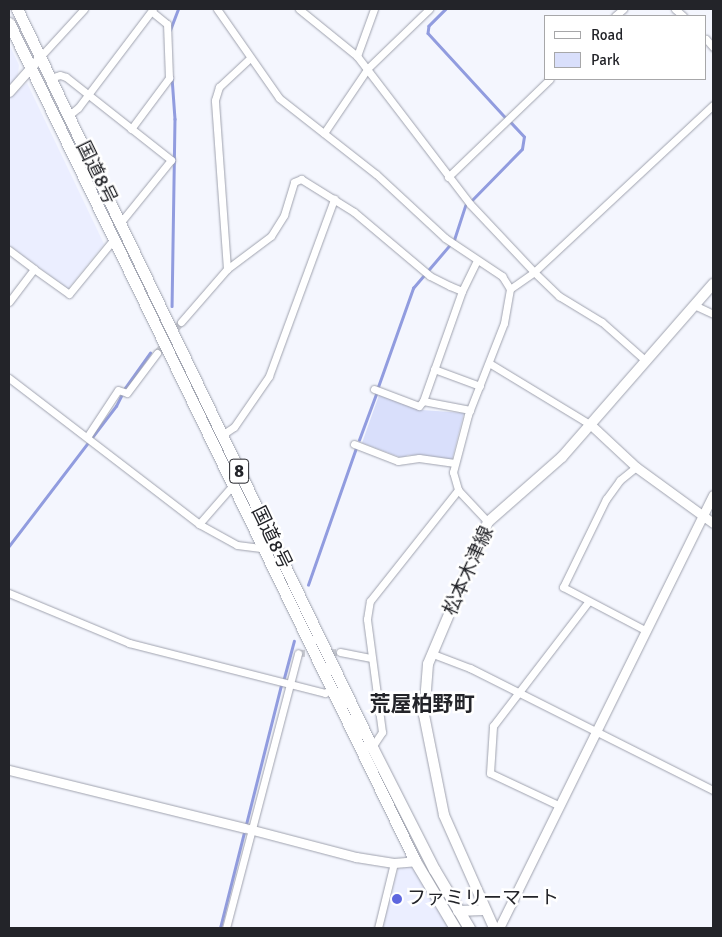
<!DOCTYPE html>
<html>
<head>
<meta charset="utf-8">
<style>
	body { margin:0 }
	#map { position:relative; width:722px; height:937px; overflow:hidden; background:#f4f6fe; font-family:Signika,"Noto Sans JP",sans-serif }
	div>[style] { position:absolute }
	[style*='--x'] { left:calc(var(--x)*1px); top:calc(var(--y)*1px); width:calc(var(--w)*1px); rotate:calc(var(--a)*1deg) }
	.built>* { inset:0; background:#ebeeff }
	.green>* { inset:0; background:#d9dffb }
	.stream>* { height:2.5px; margin:-1.25px; padding:0 1.25px; transform-origin:1.25px; border-radius:1.25px; background:#919cdf }
	.minor-tunnel>* { height:7px; margin-top:-3.5px; transform-origin:0; background:repeating-linear-gradient(90deg,#caccd3 0 7px,transparent 0 10.5px) }
	.roads { filter:drop-shadow(0 0 1px #9fa2ae) drop-shadow(0 0 1px #9fa2ae) }
	.minor>* { height:7px; margin:-3.5px; padding:0 3.5px; transform-origin:3.5px; border-radius:3.5px; background:#fff }
	.tertiary>* { height:9px; margin:-4.5px; padding:0 4.5px; transform-origin:4.5px; border-radius:4.5px; background:#fff }
	.secondary>* { height:10px; margin:-5px; padding:0 5px; transform-origin:5px; border-radius:5px; background:#fff }
	.trunk>* { height:11px; margin:-5.5px; padding:0 5.5px; transform-origin:5.5px; border-radius:5.5px; background:#fff }
	.dots>* { width:14px; height:14px; translate:-50% -50%; box-sizing:border-box; border:2px solid #fff; border-radius:50% }
	span { translate:-50% -50%; white-space:nowrap; text-align:center; line-height:1.15; -webkit-text-stroke:5px #fff; paint-order:stroke }
	.shield-label span { padding:1px 4px; background:#fff; border:1px solid; border-radius:4px; -webkit-text-stroke-width:0 }
	.shield-label { font-size:18px; color:#232429; font-weight:700 }
	.street-label { font-size:19px; color:#232429 }
	.poi-label { font-size:19px; color:#232429 }
	.left { translate:0 -50%; text-align:left }
	.quarter-label { font-size:21px; color:#232429; font-weight:700 }
	.frame { position:absolute; inset:0; border:10px solid #232429; pointer-events:none }
	.legend { position:absolute; left:544px; top:15px; width:162px; height:65px; box-sizing:border-box; background:#fff; border:1px solid #a7a7a9; margin:0; padding:6px 9px; list-style:none; font-size:15px; color:#232429 }
	.legend li { display:flex; align-items:center; gap:10px; height:25px }
	.legend b { width:25px; border:1px solid #a7a7a9 }
</style>
</head>
<body>
<div id="map">
	<div class="built">
		<i style="clip-path:polygon(9px 44px,19px 65px,18px 75px,9px 86px)"></i>
		<i style="clip-path:polygon(27px 83px,104px 244px,68px 289px,9px 245px,9px 98px)"></i>
		<i style="clip-path:polygon(413px 866px,449px 928px,382px 928px,398px 869px)"></i>
	</div>
	<div class="green">
		<i style="clip-path:polygon(379px 395px,422px 410px,464px 413px,452px 460px,408px 455px,402px 458px,362px 443px)"></i>
	</div>
	<div class="stream">
		<i style="--x:446;--y:9;--w:24;--a:135"></i>
		<i style="--x:429;--y:26;--w:7;--a:98"></i>
		<i style="--x:428;--y:33;--w:115;--a:47.5"></i>
		<i style="--x:170;--y:30;--w:22;--a:-69"></i>
		<i style="--x:172;--y:77;--w:42;--a:85.9"></i>
		<i style="--x:175;--y:119;--w:187;--a:90.9"></i>
		<i style="--x:472;--y:200;--w:71;--a:-45.6"></i>
		<i style="--x:522;--y:149;--w:12;--a:-81"></i>
		<i style="--x:524;--y:137;--w:22;--a:-133"></i>
		<i style="--x:378;--y:387;--w:105;--a:-70.5"></i>
		<i style="--x:413;--y:288;--w:63;--a:-49.5"></i>
		<i style="--x:454;--y:240;--w:36;--a:-72"></i>
		<i style="--x:359;--y:440;--w:49;--a:-69.7"></i>
		<i style="--x:9;--y:546;--w:176;--a:-52.6"></i>
		<i style="--x:116;--y:406;--w:20;--a:-63"></i>
		<i style="--x:125;--y:388;--w:43;--a:-54.5"></i>
		<i style="--x:308;--y:585;--w:145;--a:-70.7"></i>
		<i style="--x:284;--y:678;--w:38;--a:-75"></i>
		<i style="--x:220;--y:928;--w:250;--a:-75.9"></i>
	</div>
	<div class="minor-tunnel">
		<i style="--x:157;--y:353;--w:39;--a:-52"></i>
		<i style="--x:298;--y:653;--w:42;--a:-1.4"></i>
	</div>
	<div class="roads">
		<div class="minor">
			<i style="--x:217;--y:9;--w:108;--a:55.1"></i>
			<i style="--x:279;--y:98;--w:123;--a:38.1"></i>
			<i style="--x:376;--y:174;--w:94;--a:42.8"></i>
			<i style="--x:445;--y:238;--w:69;--a:33.7"></i>
			<i style="--x:502;--y:276;--w:15;--a:58"></i>
			<i style="--x:510;--y:289;--w:35;--a:100"></i>
			<i style="--x:504;--y:323;--w:99;--a:111.4"></i>
			<i style="--x:468;--y:415;--w:59;--a:104.7"></i>
			<i style="--x:453;--y:472;--w:19;--a:74"></i>
			<i style="--x:458;--y:490;--w:44;--a:46.8"></i>
			<i style="--x:299;--y:9;--w:75;--a:39"></i>
			<i style="--x:357;--y:56;--w:186;--a:52.6"></i>
			<i style="--x:470;--y:204;--w:93;--a:46.7"></i>
			<i style="--x:534;--y:272;--w:35;--a:44"></i>
			<i style="--x:559;--y:296;--w:50;--a:31.2"></i>
			<i style="--x:602;--y:322;--w:59;--a:41.6"></i>
			<i style="--x:675;--y:9;--w:11;--a:41"></i>
			<i style="--x:615;--y:16;--w:11;--a:-41"></i>
			<i style="--x:706;--y:39;--w:11;--a:49"></i>
			<i style="--x:357;--y:56;--w:50;--a:-70.1"></i>
			<i style="--x:40;--y:57;--w:65;--a:-47.5"></i>
			<i style="--x:50;--y:78;--w:10;--a:-17"></i>
			<i style="--x:60;--y:75;--w:6;--a:18"></i>
			<i style="--x:66;--y:77;--w:134;--a:38.3"></i>
			<i style="--x:171;--y:160;--w:81;--a:129"></i>
			<i style="--x:68;--y:116;--w:13;--a:-39"></i>
			<i style="--x:78;--y:108;--w:124;--a:-52.9"></i>
			<i style="--x:131;--y:129;--w:64;--a:-53.3"></i>
			<i style="--x:169;--y:78;--w:54;--a:-92.1"></i>
			<i style="--x:167;--y:24;--w:19;--a:-141"></i>
			<i style="--x:324;--y:133;--w:78;--a:-55.9"></i>
			<i style="--x:368;--y:68;--w:85;--a:-44"></i>
			<i style="--x:448;--y:177;--w:141;--a:-43.9"></i>
			<i style="--x:9;--y:250;--w:31;--a:37"></i>
			<i style="--x:34;--y:269;--w:41;--a:127.1"></i>
			<i style="--x:34;--y:269;--w:43;--a:35.5"></i>
			<i style="--x:69;--y:294;--w:71;--a:-50.7"></i>
			<i style="--x:227;--y:269;--w:169;--a:-94.1"></i>
			<i style="--x:215;--y:100;--w:14;--a:-73"></i>
			<i style="--x:219;--y:87;--w:41;--a:-43"></i>
			<i style="--x:510;--y:289;--w:29;--a:-35"></i>
			<i style="--x:534;--y:272;--w:245;--a:-43"></i>
			<i style="--x:462;--y:291;--w:117;--a:109.5"></i>
			<i style="--x:423;--y:401;--w:48;--a:10.8"></i>
			<i style="--x:694;--y:305;--w:21;--a:25"></i>
			<i style="--x:181;--y:322;--w:70;--a:-49"></i>
			<i style="--x:227;--y:269;--w:55;--a:-36.9"></i>
			<i style="--x:271;--y:236;--w:25;--a:-58"></i>
			<i style="--x:284;--y:215;--w:34;--a:-73"></i>
			<i style="--x:294;--y:182;--w:8;--a:-23"></i>
			<i style="--x:301;--y:179;--w:62;--a:31.9"></i>
			<i style="--x:354;--y:212;--w:99;--a:40.1"></i>
			<i style="--x:430;--y:276;--w:22;--a:27"></i>
			<i style="--x:450;--y:286;--w:13;--a:23"></i>
			<i style="--x:462;--y:291;--w:34;--a:-64"></i>
			<i style="--x:489;--y:363;--w:119;--a:31.3"></i>
			<i style="--x:434;--y:369;--w:49;--a:20.3"></i>
			<i style="--x:9;--y:378;--w:240;--a:37.5"></i>
			<i style="--x:199;--y:524;--w:43;--a:28.9"></i>
			<i style="--x:237;--y:545;--w:26;--a:7"></i>
			<i style="--x:374;--y:389;--w:48;--a:20.7"></i>
			<i style="--x:419;--y:406;--w:6;--a:-51"></i>
			<i style="--x:222;--y:435;--w:14;--a:-34"></i>
			<i style="--x:234;--y:427;--w:62;--a:-55.5"></i>
			<i style="--x:269;--y:376;--w:189;--a:-69.8"></i>
			<i style="--x:87;--y:437;--w:56;--a:-56.6"></i>
			<i style="--x:118;--y:390;--w:9;--a:18"></i>
			<i style="--x:127;--y:393;--w:50;--a:-53.1"></i>
			<i style="--x:354;--y:444;--w:47;--a:21.1"></i>
			<i style="--x:398;--y:461;--w:21;--a:-8"></i>
			<i style="--x:419;--y:458;--w:36;--a:8"></i>
			<i style="--x:636;--y:467;--w:21;--a:141"></i>
			<i style="--x:620;--y:480;--w:24;--a:126"></i>
			<i style="--x:606;--y:499;--w:98;--a:116"></i>
			<i style="--x:563;--y:587;--w:93;--a:27.7"></i>
			<i style="--x:199;--y:524;--w:52;--a:-48.9"></i>
			<i style="--x:9;--y:593;--w:130;--a:22.6"></i>
			<i style="--x:129;--y:643;--w:202;--a:14.3"></i>
			<i style="--x:325;--y:693;--w:7;--a:-34"></i>
			<i style="--x:340;--y:652;--w:32;--a:11"></i>
			<i style="--x:433;--y:654;--w:40;--a:21"></i>
			<i style="--x:470;--y:668;--w:272;--a:26.7"></i>
			<i style="--x:372;--y:747;--w:18;--a:-56"></i>
			<i style="--x:382;--y:732;--w:114;--a:-97.6"></i>
			<i style="--x:367;--y:619;--w:18;--a:-81"></i>
			<i style="--x:370;--y:601;--w:142;--a:-51.6"></i>
			<i style="--x:558;--y:805;--w:75;--a:-154.8"></i>
			<i style="--x:490;--y:773;--w:47;--a:-86.3"></i>
			<i style="--x:493;--y:726;--w:156;--a:-52.5"></i>
			<i style="--x:226;--y:928;--w:284;--a:-75.3"></i>
			<i style="--x:378;--y:928;--w:67;--a:-76.2"></i>
		</div>
		<div class="tertiary">
			<i style="--x:9;--y:92;--w:47;--a:-48.5"></i>
			<i style="--x:591;--y:425;--w:62;--a:43"></i>
			<i style="--x:636;--y:467;--w:95;--a:36"></i>
			<i style="--x:9;--y:770;--w:243;--a:13.8"></i>
			<i style="--x:249;--y:829;--w:111;--a:14.7"></i>
			<i style="--x:356;--y:857;--w:38;--a:9"></i>
			<i style="--x:394;--y:863;--w:21;--a:-5"></i>
			<i style="--x:499;--y:928;--w:483;--a:-63.7"></i>
		</div>
		<div class="secondary">
			<i style="--x:458;--y:911;--w:25;--a:-2"></i>
			<i style="--x:494;--y:928;--w:124;--a:-113.9"></i>
			<i style="--x:444;--y:815;--w:102;--a:-101.3"></i>
			<i style="--x:424;--y:715;--w:51;--a:-85.5"></i>
			<i style="--x:428;--y:664;--w:154;--a:-67.1"></i>
			<i style="--x:488;--y:522;--w:98;--a:-41.3"></i>
			<i style="--x:562;--y:457;--w:230;--a:-48.9"></i>
		</div>
		<div class="trunk">
			<i style="--x:17;--y:9;--w:819;--a:64.31"></i>
			<i style="--x:372;--y:747;--w:137;--a:63.1"></i>
			<i style="--x:434;--y:869;--w:69;--a:59.3"></i>
			<i style="--x:9;--y:23;--w:931;--a:64.15"></i>
			<i style="--x:415;--y:861;--w:78;--a:59.2"></i>
		</div>
	</div>
	<div class="dots">
		<i style="left:397px;top:899px;background:#5e67df"></i>
	</div>
	<div class="shield-label">
		<span style="left:239px;top:471px">8</span>
	</div>
	<div class="street-label">
		<span style="left:96px;top:173px;rotate:64deg">国道8号</span>
		<span style="left:271px;top:538px;rotate:64deg">国道8号</span>
		<span style="left:469px;top:571px;rotate:-66deg">松本木津線</span>
	</div>
	<div class="poi-label">
		<span class="left" style="left:407px;top:899px">ファミリーマート</span>
	</div>
	<div class="quarter-label">
		<span style="left:422px;top:704px">荒屋柏野町</span>
	</div>
	<div class="frame"></div>
	<ul class="legend">
	<li><b style="height:6px;background:#fff"></b>Road</li>
	<li><b style="height:14px;background:#d9dffb"></b>Park</li>
	</ul>
</div>
</body>
</html>
